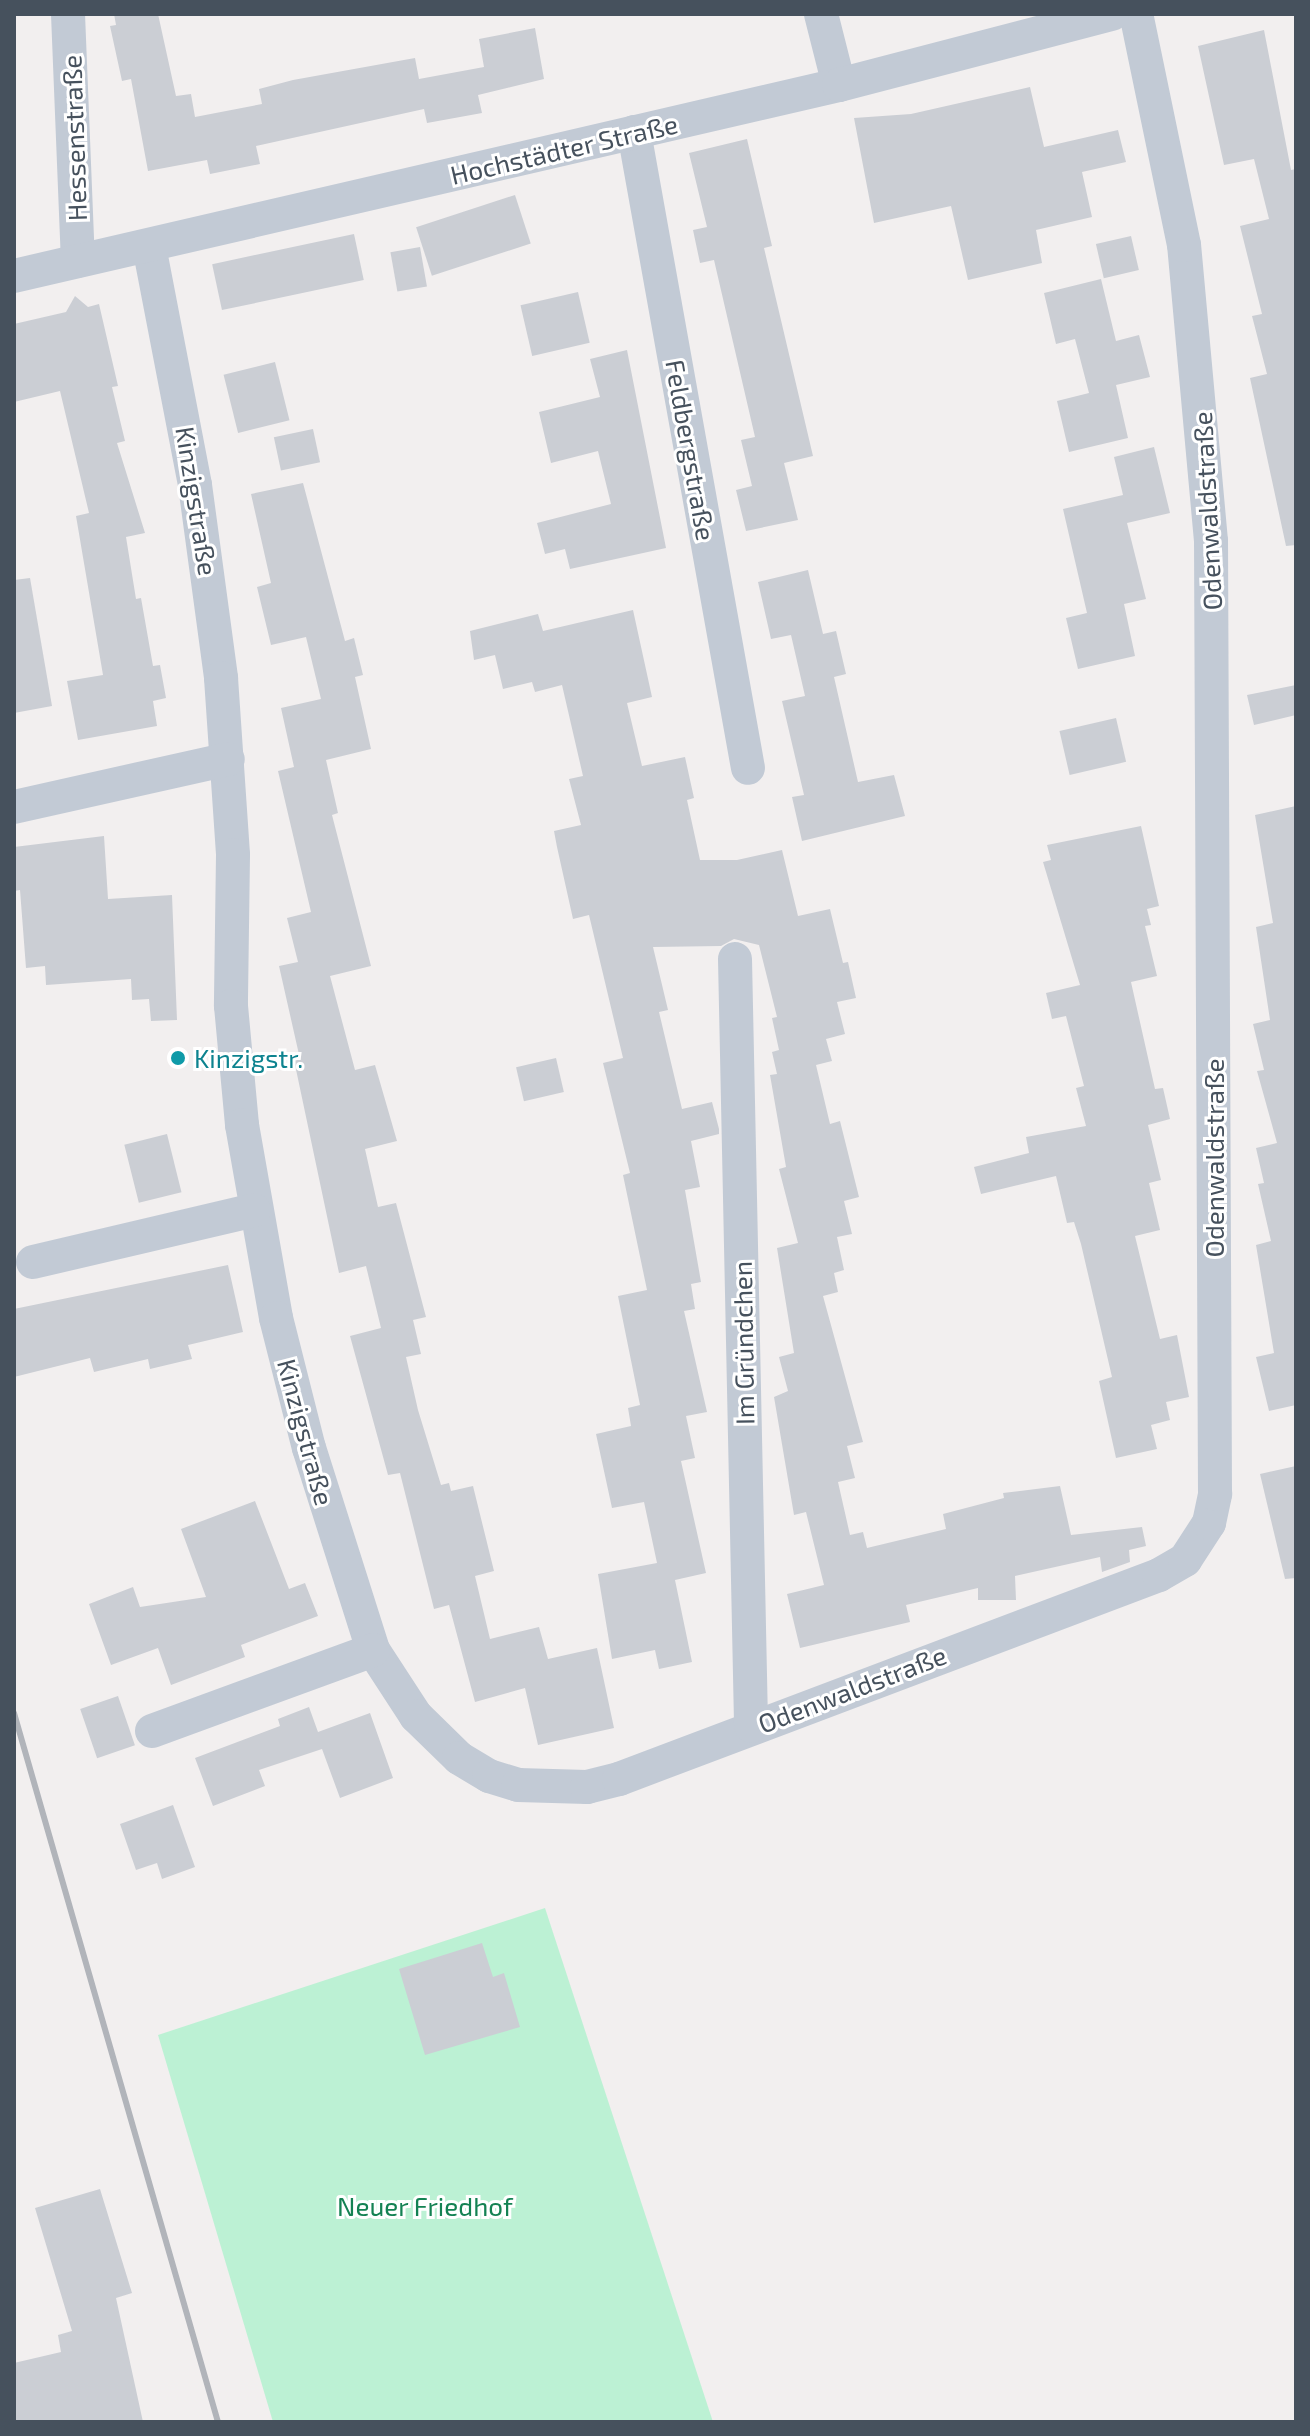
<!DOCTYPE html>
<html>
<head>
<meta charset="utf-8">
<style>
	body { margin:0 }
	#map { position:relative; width:1310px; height:2436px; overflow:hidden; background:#f2efef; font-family:"Exo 2",sans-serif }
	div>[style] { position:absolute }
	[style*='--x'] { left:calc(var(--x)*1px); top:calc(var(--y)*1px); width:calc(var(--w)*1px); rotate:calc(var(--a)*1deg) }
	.green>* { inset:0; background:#bcf1d4 }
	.building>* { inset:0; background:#cbced4; transform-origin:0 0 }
	.minor>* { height:34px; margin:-17px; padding:0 17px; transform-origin:17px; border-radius:17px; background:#c2cad5 }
	.rail>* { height:6px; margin:-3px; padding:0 3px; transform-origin:3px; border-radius:3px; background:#b1b4ba }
	.dots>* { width:22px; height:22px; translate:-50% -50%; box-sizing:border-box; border:4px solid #fff; border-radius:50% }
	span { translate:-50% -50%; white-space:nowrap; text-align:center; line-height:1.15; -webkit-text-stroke:6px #fff; paint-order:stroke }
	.street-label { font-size:26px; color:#46515d }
	.culture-label { font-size:26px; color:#0d838f }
	.left { translate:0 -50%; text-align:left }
	.park-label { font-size:26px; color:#148253 }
	.frame { position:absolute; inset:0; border:16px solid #46515d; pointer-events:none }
</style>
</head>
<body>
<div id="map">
	<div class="green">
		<i style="clip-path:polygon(545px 1908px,713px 2422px,273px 2422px,158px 2035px)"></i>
	</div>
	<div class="building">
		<i style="clip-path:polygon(114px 14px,158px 14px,176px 96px,191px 94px,195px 117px,262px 104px,259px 89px,293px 80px,415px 58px,419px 79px,484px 67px,479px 39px,535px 28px,544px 79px,478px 95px,482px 113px,427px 123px,424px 109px,256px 146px,260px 164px,210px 174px,207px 160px,148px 171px,131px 79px,122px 81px,110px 26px,116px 25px)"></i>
		<i style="clip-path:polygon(1264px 30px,1291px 170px,1296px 169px,1296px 545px,1286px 546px,1250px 378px,1267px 374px,1252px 316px,1262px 314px,1240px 226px,1269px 219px,1254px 159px,1224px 165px,1198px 46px)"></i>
		<i style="clip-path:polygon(1030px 87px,1044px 147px,1118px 130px,1126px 162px,1082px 172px,1092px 217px,1036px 230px,1042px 263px,968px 280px,951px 206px,874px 223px,854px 118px,911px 114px)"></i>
		<i style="clip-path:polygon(747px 139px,772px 246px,764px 248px,813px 456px,784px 463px,798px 520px,746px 531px,736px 490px,752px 486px,741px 440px,755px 437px,714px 260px,700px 263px,693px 230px,707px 227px,689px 153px)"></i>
		<i style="left:515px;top:195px;width:51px;height:104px;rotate:72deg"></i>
		<i style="left:354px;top:234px;width:47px;height:145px;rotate:78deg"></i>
		<i style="left:1131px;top:236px;width:35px;height:36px;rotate:77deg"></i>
		<i style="left:420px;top:247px;width:40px;height:30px;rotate:80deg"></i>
		<i style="clip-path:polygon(1101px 279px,1116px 341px,1139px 335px,1150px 377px,1116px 385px,1128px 438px,1069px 452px,1057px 401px,1089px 393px,1075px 339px,1056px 344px,1044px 293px)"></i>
		<i style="left:578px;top:292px;width:52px;height:59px;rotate:77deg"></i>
		<i style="clip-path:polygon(75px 296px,88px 307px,99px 304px,118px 386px,112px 387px,125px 441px,117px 443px,145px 533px,126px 537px,136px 599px,141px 598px,153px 666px,160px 665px,166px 698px,153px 701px,157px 726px,78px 740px,67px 681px,103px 675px,76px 516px,89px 513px,60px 391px,14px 402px,14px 324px,66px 312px)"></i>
		<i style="clip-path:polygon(627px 350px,666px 548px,570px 569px,565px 549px,545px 554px,537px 523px,611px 504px,598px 451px,551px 463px,539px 412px,600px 397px,590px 359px)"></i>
		<i style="left:275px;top:362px;width:60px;height:53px;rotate:76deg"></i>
		<i style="left:313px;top:429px;width:34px;height:40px;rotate:78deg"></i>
		<i style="clip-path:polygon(1154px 447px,1170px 513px,1127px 523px,1146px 599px,1124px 604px,1135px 656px,1078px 669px,1066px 618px,1087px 613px,1063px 509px,1123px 495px,1114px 457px)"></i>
		<i style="clip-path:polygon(303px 483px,345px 641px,354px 638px,363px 675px,355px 677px,371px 749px,326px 760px,338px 813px,332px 815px,371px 966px,330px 976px,355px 1070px,375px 1065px,397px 1141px,365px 1149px,378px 1207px,396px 1203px,426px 1317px,413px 1320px,421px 1354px,406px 1357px,418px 1410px,441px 1485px,449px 1483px,451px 1491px,473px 1486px,494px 1571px,475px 1576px,490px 1639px,539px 1627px,548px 1659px,597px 1648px,614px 1728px,538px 1745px,525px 1688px,475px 1702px,449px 1605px,434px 1609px,400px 1473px,388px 1475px,350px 1336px,381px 1328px,366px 1266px,339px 1273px,294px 1060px,300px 1059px,279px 966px,298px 962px,287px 918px,311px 912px,278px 771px,294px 767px,281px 708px,321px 699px,306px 637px,271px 645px,257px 587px,271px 583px,251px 494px)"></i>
		<i style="clip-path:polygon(808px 570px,823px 634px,836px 631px,846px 674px,834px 677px,858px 782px,894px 775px,905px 816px,802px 841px,792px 797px,804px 795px,782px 701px,805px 696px,791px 635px,771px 639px,758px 582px)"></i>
		<i style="clip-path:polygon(30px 578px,52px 706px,14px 713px,14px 580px)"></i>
		<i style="clip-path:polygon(633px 610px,652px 697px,627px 703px,642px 766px,685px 757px,694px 798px,687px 800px,700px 860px,737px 860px,782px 850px,798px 916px,830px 909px,843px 963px,848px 962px,856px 998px,837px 1002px,845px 1034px,826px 1039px,832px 1061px,816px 1065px,830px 1124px,840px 1121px,859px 1197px,844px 1201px,852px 1234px,837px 1237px,844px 1270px,834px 1273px,838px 1292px,823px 1296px,863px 1442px,847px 1446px,855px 1478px,838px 1482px,850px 1535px,863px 1532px,867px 1548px,946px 1529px,943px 1514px,1004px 1498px,1003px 1493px,1060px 1486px,1071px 1535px,1142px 1527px,1146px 1546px,1129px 1550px,1130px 1562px,1102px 1572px,1100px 1557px,1015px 1576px,1016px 1600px,978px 1600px,978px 1588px,906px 1605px,910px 1622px,800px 1648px,787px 1594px,824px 1585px,806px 1512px,794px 1515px,774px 1397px,788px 1391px,779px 1357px,794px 1353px,777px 1248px,798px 1243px,779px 1169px,786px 1167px,770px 1075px,777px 1074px,772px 1052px,779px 1050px,772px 1018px,777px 1017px,759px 945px,734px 939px,721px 946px,653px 947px,668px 1010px,659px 1012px,682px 1109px,712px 1102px,719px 1129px,719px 1134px,691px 1141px,700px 1187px,685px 1190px,701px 1282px,691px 1284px,695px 1309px,684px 1311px,707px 1412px,686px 1416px,695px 1458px,681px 1461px,706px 1573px,675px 1580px,692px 1662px,659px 1669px,655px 1650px,612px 1659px,598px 1574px,657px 1563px,644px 1502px,612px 1508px,596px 1434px,631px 1426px,628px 1408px,640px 1405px,618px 1296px,647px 1290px,623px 1175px,630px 1173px,603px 1063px,623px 1058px,589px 915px,573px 919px,557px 847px,554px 831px,581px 825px,569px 779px,583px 776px,562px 685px,535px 692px,532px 682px,503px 689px,495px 655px,474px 660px,470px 631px,538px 614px,543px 631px)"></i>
		<i style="clip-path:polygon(1296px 685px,1296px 715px,1254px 725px,1247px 695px)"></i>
		<i style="left:1116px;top:718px;width:45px;height:58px;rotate:77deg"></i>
		<i style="clip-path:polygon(1296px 806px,1296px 1405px,1269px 1411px,1256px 1357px,1274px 1353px,1256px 1245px,1271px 1241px,1258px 1184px,1264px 1183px,1256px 1148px,1277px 1143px,1257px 1071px,1264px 1070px,1253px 1024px,1270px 1020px,1256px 927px,1273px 923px,1255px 815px)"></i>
		<i style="clip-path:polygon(1141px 826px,1159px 906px,1147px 909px,1151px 925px,1145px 926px,1157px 976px,1131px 982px,1155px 1089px,1163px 1088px,1170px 1119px,1148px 1125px,1161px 1180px,1149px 1183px,1160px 1230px,1135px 1236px,1160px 1339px,1177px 1335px,1189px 1397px,1166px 1402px,1170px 1420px,1151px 1425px,1157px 1449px,1116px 1458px,1099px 1381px,1112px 1377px,1081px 1244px,1074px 1222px,1067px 1223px,1056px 1176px,981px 1194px,974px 1167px,1029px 1153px,1026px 1137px,1086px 1126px,1076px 1088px,1084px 1086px,1066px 1016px,1052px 1019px,1046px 993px,1080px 985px,1043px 862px,1051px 860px,1047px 845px)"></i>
		<i style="clip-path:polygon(104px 836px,108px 899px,172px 895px,177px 1020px,151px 1021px,149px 999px,132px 1000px,131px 979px,46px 985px,45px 966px,26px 968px,20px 890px,14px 891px,14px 847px)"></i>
		<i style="left:556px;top:1058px;width:35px;height:41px;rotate:77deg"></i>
		<i style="left:167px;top:1134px;width:60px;height:44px;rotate:76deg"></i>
		<i style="clip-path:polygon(228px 1265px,243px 1332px,188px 1345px,192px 1359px,150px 1369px,148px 1359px,94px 1372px,90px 1358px,14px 1377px,14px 1309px)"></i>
		<i style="clip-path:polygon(1296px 1466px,1296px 1578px,1285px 1579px,1260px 1474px)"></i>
		<i style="clip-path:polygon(255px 1501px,289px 1589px,305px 1583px,318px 1616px,241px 1645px,245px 1657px,171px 1685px,158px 1648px,111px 1665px,89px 1604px,133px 1587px,140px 1607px,206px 1597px,181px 1529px)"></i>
		<i style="left:118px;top:1696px;width:52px;height:40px;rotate:71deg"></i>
		<i style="clip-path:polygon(309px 1707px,318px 1732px,370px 1713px,393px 1778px,340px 1798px,322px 1749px,259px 1770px,265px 1786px,213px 1806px,195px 1758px,280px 1726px,278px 1719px)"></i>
		<i style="clip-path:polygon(173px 1805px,195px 1867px,162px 1879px,157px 1863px,136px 1870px,120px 1824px)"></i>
		<i style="clip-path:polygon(482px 1943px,493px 1977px,504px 1973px,520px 2027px,425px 2055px,399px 1969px)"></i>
		<i style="clip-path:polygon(100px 2189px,132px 2293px,116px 2298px,143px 2422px,14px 2422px,14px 2363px,61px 2352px,58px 2335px,72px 2331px,35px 2208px)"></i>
	</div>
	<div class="minor">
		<i style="--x:68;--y:14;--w:247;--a:87.7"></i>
		<i style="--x:821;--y:14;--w:73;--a:75.8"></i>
		<i style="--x:634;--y:132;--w:646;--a:79.84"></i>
		<i style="--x:149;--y:246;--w:243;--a:79.1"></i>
		<i style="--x:195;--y:485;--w:195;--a:82.3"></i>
		<i style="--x:221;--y:678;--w:177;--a:86.1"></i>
		<i style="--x:233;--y:855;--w:151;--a:90.8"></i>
		<i style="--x:231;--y:1006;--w:120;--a:84.7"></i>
		<i style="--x:242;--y:1125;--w:196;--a:80"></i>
		<i style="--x:276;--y:1318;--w:134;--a:75.8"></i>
		<i style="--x:309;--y:1448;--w:212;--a:72.4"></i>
		<i style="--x:373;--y:1650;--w:79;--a:56.9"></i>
		<i style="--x:416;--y:1716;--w:60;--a:44.3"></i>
		<i style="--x:459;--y:1758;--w:35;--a:31"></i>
		<i style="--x:489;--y:1776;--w:30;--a:17"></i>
		<i style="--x:518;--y:1785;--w:69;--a:1.7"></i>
		<i style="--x:587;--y:1787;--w:33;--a:-14"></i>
		<i style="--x:619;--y:1779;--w:577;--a:-20.7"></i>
		<i style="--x:1159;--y:1575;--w:30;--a:-30"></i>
		<i style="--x:1185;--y:1560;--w:44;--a:-57"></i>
		<i style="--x:1209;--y:1523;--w:30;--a:-78"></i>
		<i style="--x:1215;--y:1494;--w:953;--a:-90.24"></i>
		<i style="--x:1211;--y:541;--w:297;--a:-95.2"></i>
		<i style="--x:1184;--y:245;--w:236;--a:-101.7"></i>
		<i style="--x:14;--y:276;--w:847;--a:-13.04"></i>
		<i style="--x:839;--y:85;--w:282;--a:-14.6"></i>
		<i style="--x:14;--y:807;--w:219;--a:-12.6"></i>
		<i style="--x:735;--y:959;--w:767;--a:88.8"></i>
		<i style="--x:33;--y:1262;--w:227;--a:-13.2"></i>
		<i style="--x:152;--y:1731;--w:235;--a:-20.1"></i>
	</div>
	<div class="rail">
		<i style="--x:14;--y:1713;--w:738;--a:73.95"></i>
	</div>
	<div class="dots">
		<i style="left:178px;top:1058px;background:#0f9aa8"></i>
	</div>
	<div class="street-label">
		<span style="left:74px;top:138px;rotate:-92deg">Hessenstraße</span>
		<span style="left:564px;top:149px;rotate:-13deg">Hochstädter Straße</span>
		<span style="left:691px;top:450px;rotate:80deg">Feldbergstraße</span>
		<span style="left:197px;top:501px;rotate:81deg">Kinzigstraße</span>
		<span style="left:1207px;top:511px;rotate:-93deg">Odenwaldstraße</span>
		<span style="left:1214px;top:1158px;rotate:-90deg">Odenwaldstraße</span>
		<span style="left:743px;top:1343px;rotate:-91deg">Im Gründchen</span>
		<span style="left:306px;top:1432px;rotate:75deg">Kinzigstraße</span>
		<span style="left:852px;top:1689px;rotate:-21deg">Odenwaldstraße</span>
	</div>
	<div class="culture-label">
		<span class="left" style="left:194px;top:1058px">Kinzigstr.</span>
	</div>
	<div class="park-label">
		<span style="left:425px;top:2206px">Neuer Friedhof</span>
	</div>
	<div class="frame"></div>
</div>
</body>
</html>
